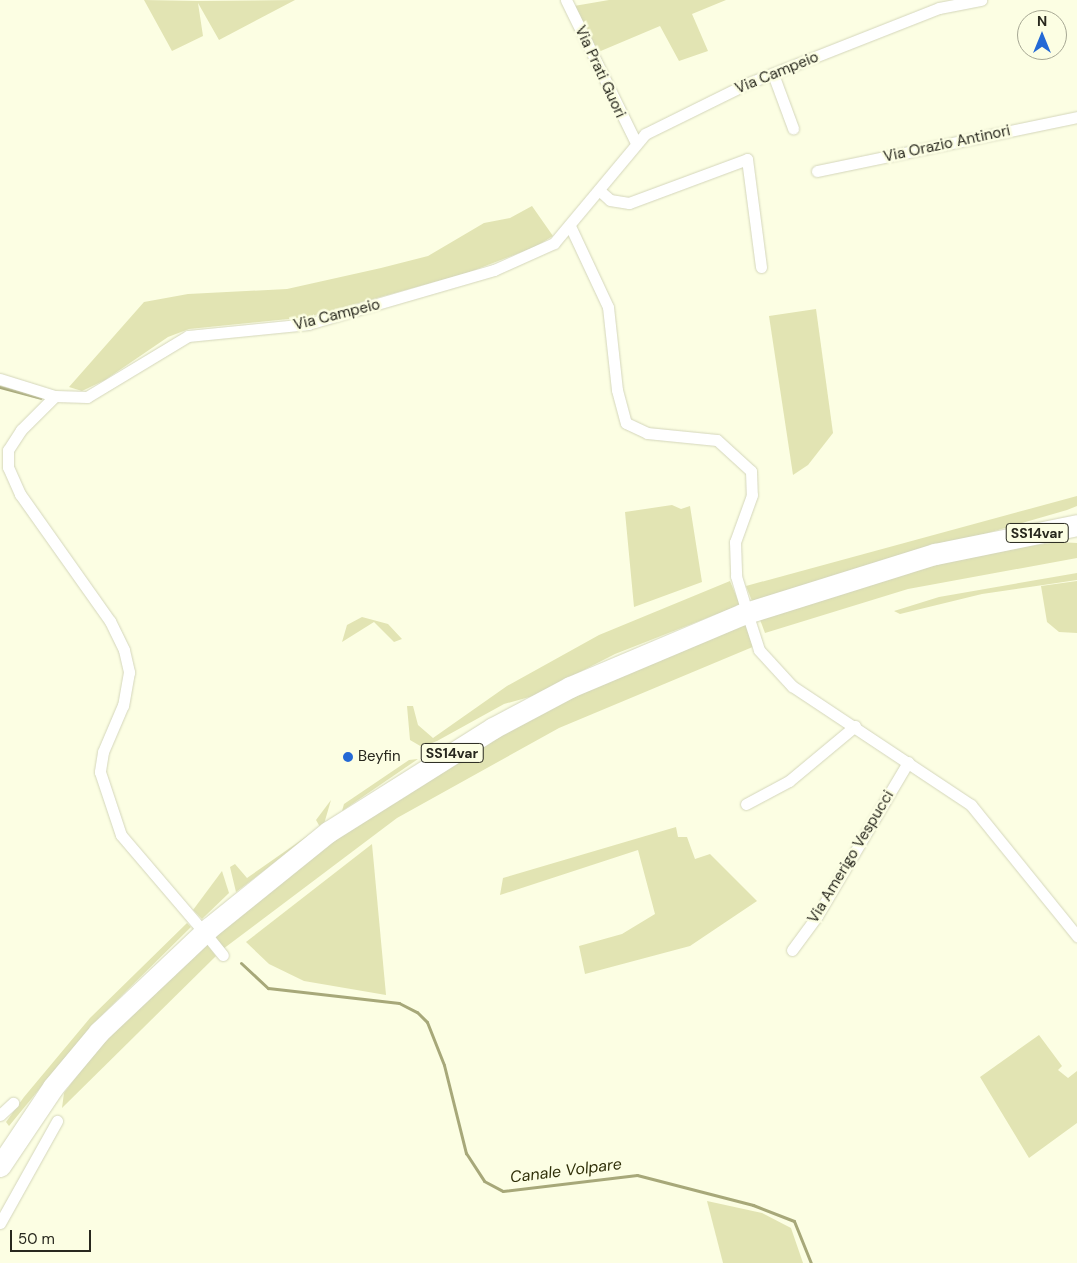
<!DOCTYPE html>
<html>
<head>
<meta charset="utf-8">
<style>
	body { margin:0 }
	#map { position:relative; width:1077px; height:1263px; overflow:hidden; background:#fcfee3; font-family:"DM Sans",sans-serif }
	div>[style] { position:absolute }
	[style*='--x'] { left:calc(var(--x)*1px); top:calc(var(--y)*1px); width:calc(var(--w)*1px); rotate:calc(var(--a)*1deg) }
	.green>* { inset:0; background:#e2e4b3 }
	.stream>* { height:3px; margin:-1.5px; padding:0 1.5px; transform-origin:1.5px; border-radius:1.5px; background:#a7a879 }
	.roads { filter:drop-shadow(0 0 1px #d4d6bb) drop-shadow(0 0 1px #d4d6bb) }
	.street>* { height:11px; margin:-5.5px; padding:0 5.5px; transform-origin:5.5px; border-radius:5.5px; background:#fff }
	.highway>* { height:21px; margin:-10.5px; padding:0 10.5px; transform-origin:10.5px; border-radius:10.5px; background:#fff }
	.dots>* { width:14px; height:14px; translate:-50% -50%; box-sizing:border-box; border:2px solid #fcfee3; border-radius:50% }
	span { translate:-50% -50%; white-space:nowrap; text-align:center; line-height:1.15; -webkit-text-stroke:5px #fcfee3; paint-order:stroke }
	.shield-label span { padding:1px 4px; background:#fcfee3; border:1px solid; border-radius:4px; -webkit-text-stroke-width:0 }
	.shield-label { font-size:14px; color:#28281e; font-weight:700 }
	.street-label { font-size:15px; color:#28281e }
	.poi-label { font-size:15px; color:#28281e }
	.left { translate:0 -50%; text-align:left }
	.water-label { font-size:16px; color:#2f2f08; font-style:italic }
	.north { position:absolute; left:1017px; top:10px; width:50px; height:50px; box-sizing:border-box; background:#fcfee3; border:1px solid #a7a894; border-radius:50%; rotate:0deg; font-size:14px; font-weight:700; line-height:20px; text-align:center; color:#28281e }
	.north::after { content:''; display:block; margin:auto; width:18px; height:22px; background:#2469d5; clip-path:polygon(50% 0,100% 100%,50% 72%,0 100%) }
	.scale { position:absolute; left:10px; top:1230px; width:81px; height:22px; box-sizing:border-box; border:2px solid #28281e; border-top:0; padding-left:6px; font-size:15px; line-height:18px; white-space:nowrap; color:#28281e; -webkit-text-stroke:4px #fcfee3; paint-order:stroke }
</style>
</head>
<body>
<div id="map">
	<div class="green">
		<i style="clip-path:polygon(144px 0,197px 1px,295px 0,219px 40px,198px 3px,203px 36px,172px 51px)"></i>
		<i style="clip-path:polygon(609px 0,726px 0,692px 14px,708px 51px,679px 61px,660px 26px,596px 53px,574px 6px)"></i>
		<i style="clip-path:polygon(532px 206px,553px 236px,535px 247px,467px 273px,308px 317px,189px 329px,168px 337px,105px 380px,82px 391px,69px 387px,144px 302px,188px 294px,287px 289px,381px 268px,428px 256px,484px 223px,510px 218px)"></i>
		<i style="clip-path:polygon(816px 309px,833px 433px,808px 465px,793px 475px,769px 316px)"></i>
		<i style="clip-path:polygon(1077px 496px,1077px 506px,1067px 510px,752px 601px,746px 586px)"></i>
		<i style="clip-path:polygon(672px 505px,681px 509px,690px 506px,702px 582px,634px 607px,625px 512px)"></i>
		<i style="clip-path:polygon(1059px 542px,1077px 543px,1077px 558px,908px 589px,765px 633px,759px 617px,974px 554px)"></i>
		<i style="clip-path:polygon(1077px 573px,1077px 580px,982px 594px,900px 614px,894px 611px,939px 597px)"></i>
		<i style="clip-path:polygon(730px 581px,740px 605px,615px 654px,533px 696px,504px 704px,437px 741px,422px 747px,410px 740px,407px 706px,413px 706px,418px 725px,433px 738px,507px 686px,599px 635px)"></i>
		<i style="clip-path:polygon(1077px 581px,1077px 633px,1059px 632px,1047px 622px,1041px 586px)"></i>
		<i style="clip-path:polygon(362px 617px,388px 624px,402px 639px,394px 642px,374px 622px,342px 642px,347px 625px)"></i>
		<i style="clip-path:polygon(746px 622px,755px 646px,559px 728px,397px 818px,223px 949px,213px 936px,271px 886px,391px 799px,542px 711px)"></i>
		<i style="clip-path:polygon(418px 759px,342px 811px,344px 804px,409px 760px)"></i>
		<i style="clip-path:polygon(331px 800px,324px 824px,321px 827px,236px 892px,230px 867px,235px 864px,247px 878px,320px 827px,316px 820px)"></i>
		<i style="clip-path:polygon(676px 827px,678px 837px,687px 837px,695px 859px,710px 854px,757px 901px,690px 946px,585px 974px,579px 946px,622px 934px,655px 914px,638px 850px,500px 895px,503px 878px)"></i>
		<i style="clip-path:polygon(372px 844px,386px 995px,304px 981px,269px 964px,246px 942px)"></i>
		<i style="clip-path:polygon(222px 871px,229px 893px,202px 919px,193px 910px)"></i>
		<i style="clip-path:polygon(187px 923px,191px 927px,92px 1025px,9px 1126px,6px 1122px,24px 1097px,90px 1018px)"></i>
		<i style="clip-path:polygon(205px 942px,216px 956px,62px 1108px,64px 1093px,95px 1052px)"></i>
		<i style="clip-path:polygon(1039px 1035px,1062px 1066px,1058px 1070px,1068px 1078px,1077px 1071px,1077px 1123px,1029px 1158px,980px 1077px)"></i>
		<i style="clip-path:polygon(707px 1201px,762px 1213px,791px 1228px,803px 1263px,723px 1263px)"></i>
	</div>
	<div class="stream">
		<i style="--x:0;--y:387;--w:42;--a:15"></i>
		<i style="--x:241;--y:963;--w:37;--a:43"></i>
		<i style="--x:268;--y:988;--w:132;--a:6.5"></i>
		<i style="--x:399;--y:1003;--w:20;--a:27"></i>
		<i style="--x:417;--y:1012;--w:14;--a:45"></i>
		<i style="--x:427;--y:1022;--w:46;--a:68.4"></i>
		<i style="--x:444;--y:1065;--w:91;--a:76"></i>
		<i style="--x:466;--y:1153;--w:33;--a:57"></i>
		<i style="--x:484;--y:1181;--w:21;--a:28"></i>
		<i style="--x:503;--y:1191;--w:135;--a:-6.8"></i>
		<i style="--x:637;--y:1175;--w:120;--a:14.5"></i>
		<i style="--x:753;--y:1205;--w:44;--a:21.3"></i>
		<i style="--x:794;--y:1221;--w:45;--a:68"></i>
	</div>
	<div class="roads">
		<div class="street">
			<i style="--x:566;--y:0;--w:159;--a:63.9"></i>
			<i style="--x:773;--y:74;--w:58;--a:69.7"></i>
			<i style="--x:817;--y:171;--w:266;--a:-11.7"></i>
			<i style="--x:600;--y:191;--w:13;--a:42"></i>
			<i style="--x:610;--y:200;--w:19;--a:9"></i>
			<i style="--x:629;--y:203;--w:126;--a:-20.4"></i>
			<i style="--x:747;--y:159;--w:109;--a:82.6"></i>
			<i style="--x:571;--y:228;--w:87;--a:64.9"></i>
			<i style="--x:608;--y:307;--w:83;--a:83.8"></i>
			<i style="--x:617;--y:390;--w:34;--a:75"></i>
			<i style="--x:626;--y:423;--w:23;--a:25"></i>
			<i style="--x:647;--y:433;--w:70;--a:5.7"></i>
			<i style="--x:717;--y:440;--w:46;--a:42.4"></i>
			<i style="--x:751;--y:471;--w:24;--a:88"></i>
			<i style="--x:752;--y:495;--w:50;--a:109.9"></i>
			<i style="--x:735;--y:542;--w:34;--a:88"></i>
			<i style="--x:736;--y:576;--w:28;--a:73"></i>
			<i style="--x:0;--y:379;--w:58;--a:17.2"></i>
			<i style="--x:55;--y:396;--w:32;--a:2"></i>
			<i style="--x:87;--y:397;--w:118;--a:-31.1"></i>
			<i style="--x:188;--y:336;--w:121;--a:-5.7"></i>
			<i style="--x:308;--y:324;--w:194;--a:-16.2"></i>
			<i style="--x:494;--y:270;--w:66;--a:-24.2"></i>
			<i style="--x:554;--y:243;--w:142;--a:-50.1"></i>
			<i style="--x:645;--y:134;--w:113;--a:-26.3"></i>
			<i style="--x:746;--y:84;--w:207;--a:-21.5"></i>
			<i style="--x:939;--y:8;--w:43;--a:-10.8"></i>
			<i style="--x:55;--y:396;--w:48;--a:135"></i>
			<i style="--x:21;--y:430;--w:24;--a:123"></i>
			<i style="--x:8;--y:450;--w:17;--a:90"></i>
			<i style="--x:8;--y:467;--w:30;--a:66"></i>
			<i style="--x:20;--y:494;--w:156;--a:54.7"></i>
			<i style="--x:110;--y:621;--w:32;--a:64"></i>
			<i style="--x:124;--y:650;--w:23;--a:77"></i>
			<i style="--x:129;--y:672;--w:34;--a:100"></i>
			<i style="--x:123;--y:705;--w:51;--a:113.1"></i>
			<i style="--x:103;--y:752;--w:20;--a:99"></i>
			<i style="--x:100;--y:772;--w:66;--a:71.6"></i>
			<i style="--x:121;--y:835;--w:118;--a:49.5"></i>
			<i style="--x:750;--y:622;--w:29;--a:72"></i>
			<i style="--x:759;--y:650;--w:49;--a:47.5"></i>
			<i style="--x:792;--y:686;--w:215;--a:33.6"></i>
			<i style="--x:971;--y:805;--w:169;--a:51"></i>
			<i style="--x:746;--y:804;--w:49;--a:-28.1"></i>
			<i style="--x:789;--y:781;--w:86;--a:-39.8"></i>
			<i style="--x:209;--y:938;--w:22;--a:51"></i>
			<i style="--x:792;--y:950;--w:42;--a:-53.7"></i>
			<i style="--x:817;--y:916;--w:179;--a:-59.4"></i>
			<i style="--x:0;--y:1115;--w:18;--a:-43"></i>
			<i style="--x:0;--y:1223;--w:117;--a:-60.8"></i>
		</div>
		<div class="highway">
			<i style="--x:0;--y:1166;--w:95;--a:-56.1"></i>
			<i style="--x:53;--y:1087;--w:72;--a:-50.1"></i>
			<i style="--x:99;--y:1032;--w:151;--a:-43.4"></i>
			<i style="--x:209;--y:928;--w:153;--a:-38.9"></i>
			<i style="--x:328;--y:832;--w:195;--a:-32.2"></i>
			<i style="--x:493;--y:728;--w:87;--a:-28"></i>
			<i style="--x:570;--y:687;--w:188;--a:-22.9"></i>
			<i style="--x:743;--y:614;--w:201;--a:-17.4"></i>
			<i style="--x:935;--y:554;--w:145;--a:-11.5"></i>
		</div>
	</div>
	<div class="dots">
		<i style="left:348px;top:757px;background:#2469d5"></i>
	</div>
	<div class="shield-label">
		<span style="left:1037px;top:533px">SS14var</span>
		<span style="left:452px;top:753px">SS14var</span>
	</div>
	<div class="street-label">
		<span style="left:600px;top:72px;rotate:65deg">Via Prati Guori</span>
		<span style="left:777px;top:73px;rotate:-22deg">Via Campeio</span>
		<span style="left:947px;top:144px;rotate:-12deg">Via Orazio Antinori</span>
		<span style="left:337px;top:315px;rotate:-14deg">Via Campeio</span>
		<span style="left:851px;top:857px;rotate:-59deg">Via Amerigo Vespucci</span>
	</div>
	<div class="poi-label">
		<span class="left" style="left:358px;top:757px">Beyfin</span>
	</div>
	<div class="water-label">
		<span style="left:566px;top:1171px;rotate:-7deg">Canale Volpare</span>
	</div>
	<div class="north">N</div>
	<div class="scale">50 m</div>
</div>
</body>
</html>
